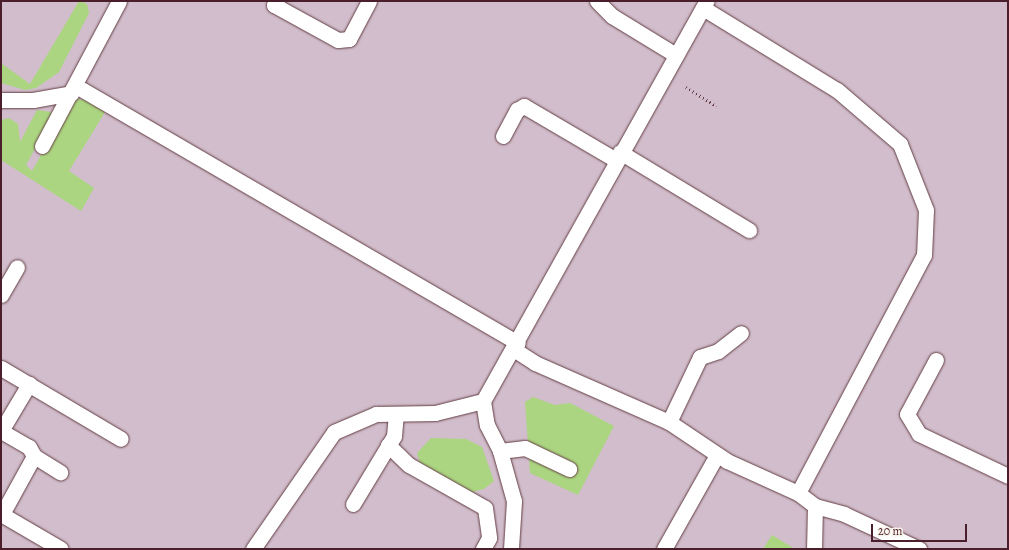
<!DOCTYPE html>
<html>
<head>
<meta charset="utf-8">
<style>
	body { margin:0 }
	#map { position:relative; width:1009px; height:550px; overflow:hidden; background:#f5e4cd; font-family:Alegreya,serif }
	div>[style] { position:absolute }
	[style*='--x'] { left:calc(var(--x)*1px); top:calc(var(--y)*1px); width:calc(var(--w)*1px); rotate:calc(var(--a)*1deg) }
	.industrial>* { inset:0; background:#d1bdcb; transform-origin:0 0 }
	.green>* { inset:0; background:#abd580 }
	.path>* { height:2.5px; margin-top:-1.25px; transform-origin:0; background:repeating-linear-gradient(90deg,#643d43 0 1px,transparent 0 4px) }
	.roads { filter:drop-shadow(0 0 1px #643d43) drop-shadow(0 0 1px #643d43) }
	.service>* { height:15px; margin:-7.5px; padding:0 7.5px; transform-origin:7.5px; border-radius:7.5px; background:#fff }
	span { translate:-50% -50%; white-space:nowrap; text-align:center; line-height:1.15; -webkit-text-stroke:4px #f7f3e8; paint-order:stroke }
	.frame { position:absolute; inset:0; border:2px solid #4a1f2b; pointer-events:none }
	.scale { position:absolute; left:871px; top:524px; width:96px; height:18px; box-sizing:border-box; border:2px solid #4a1f2b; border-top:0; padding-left:5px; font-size:12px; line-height:14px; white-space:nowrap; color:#4a1f2b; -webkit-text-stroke:3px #f7f3e8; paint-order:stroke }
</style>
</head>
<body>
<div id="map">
	<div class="industrial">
		<i style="left:1px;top:1px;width:1007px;height:548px"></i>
	</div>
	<div class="green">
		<i style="clip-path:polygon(79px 1px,87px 4px,89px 13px,59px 72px,36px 88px,25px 90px,1px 83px,1px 63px,30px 84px)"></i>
		<i style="clip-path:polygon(77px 99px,86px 100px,105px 112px,69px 171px,94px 188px,81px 211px,1px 160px,1px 120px,9px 118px,18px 124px,20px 142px,37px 110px,51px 112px,53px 116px,26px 165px,32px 171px,68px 106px)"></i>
		<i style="clip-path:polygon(533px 397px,555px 405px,570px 403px,614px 426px,578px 495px,530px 473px,525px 402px)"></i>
		<i style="clip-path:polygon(431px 438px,466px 439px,482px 447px,494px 481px,484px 489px,472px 492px,420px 463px,417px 453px)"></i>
		<i style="clip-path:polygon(772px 535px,795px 549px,763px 549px)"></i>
	</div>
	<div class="path">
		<i style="--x:686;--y:87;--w:36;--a:32"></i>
	</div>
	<div class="roads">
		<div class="service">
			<i style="--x:277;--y:1;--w:5;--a:127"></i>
			<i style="--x:274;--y:5;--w:73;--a:28.7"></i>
			<i style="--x:338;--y:40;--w:11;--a:-5"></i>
			<i style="--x:349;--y:39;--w:43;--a:-62.2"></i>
			<i style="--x:597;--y:1;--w:21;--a:45"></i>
			<i style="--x:612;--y:16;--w:75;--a:31.4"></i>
			<i style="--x:703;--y:8;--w:157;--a:31.5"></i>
			<i style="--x:837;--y:90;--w:83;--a:40.6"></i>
			<i style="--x:900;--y:144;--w:71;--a:68.5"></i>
			<i style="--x:926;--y:210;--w:45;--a:92.5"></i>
			<i style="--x:924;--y:255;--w:269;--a:117.9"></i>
			<i style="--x:76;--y:86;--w:511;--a:30.18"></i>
			<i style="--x:1;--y:100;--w:32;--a:0"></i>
			<i style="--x:33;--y:100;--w:39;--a:-10"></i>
			<i style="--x:503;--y:136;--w:30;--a:-62"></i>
			<i style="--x:517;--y:110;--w:8;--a:-30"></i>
			<i style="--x:524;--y:106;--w:107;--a:30.4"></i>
			<i style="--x:42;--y:146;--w:164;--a:-62"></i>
			<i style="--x:620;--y:152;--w:151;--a:31.2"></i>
			<i style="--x:1;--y:295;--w:32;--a:-60"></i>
			<i style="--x:515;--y:350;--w:24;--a:33"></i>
			<i style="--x:535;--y:363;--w:146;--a:23.8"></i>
			<i style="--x:669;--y:422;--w:70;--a:33.9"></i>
			<i style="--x:727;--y:461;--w:78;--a:24.3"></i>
			<i style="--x:798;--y:493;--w:21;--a:37"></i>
			<i style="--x:815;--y:506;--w:43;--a:91.3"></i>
			<i style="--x:936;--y:360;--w:61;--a:118.2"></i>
			<i style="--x:907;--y:414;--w:23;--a:59"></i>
			<i style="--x:919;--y:434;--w:98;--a:25.3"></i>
			<i style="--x:1;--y:368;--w:139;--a:30.6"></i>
			<i style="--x:483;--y:401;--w:24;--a:81"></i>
			<i style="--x:487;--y:425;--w:29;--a:63"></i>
			<i style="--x:500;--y:451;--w:52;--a:74.4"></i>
			<i style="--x:514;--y:501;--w:48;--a:93.6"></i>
			<i style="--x:669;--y:422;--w:72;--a:-64.5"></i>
			<i style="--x:700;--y:357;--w:19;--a:-18"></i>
			<i style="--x:718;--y:351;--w:29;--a:-38"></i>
			<i style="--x:1;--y:431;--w:32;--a:30"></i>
			<i style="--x:29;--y:447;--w:10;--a:61"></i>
			<i style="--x:34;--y:456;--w:66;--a:118.9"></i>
			<i style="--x:1;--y:431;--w:55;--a:-59.2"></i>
			<i style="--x:388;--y:445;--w:29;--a:44"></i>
			<i style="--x:409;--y:465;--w:87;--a:29.5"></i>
			<i style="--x:485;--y:508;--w:30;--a:82"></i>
			<i style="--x:489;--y:538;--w:13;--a:119"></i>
			<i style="--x:500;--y:451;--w:25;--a:-7"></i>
			<i style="--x:525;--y:448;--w:49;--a:25.5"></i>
			<i style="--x:34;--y:456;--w:31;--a:32"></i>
			<i style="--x:353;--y:504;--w:79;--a:-58.9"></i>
			<i style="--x:394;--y:436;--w:22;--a:-85"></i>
			<i style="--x:815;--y:506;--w:30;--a:15"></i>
			<i style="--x:844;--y:514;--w:83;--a:25"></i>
			<i style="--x:1;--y:514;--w:69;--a:30.3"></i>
			<i style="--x:253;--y:549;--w:142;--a:-55.3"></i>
			<i style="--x:334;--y:432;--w:46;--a:-23.2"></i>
			<i style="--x:376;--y:414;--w:59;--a:-1"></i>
			<i style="--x:435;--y:413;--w:49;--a:-14"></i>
			<i style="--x:483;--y:401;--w:458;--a:-60.8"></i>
			<i style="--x:664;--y:549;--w:108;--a:-60.6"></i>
		</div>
	</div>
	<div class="frame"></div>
	<div class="scale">20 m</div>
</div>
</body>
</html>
